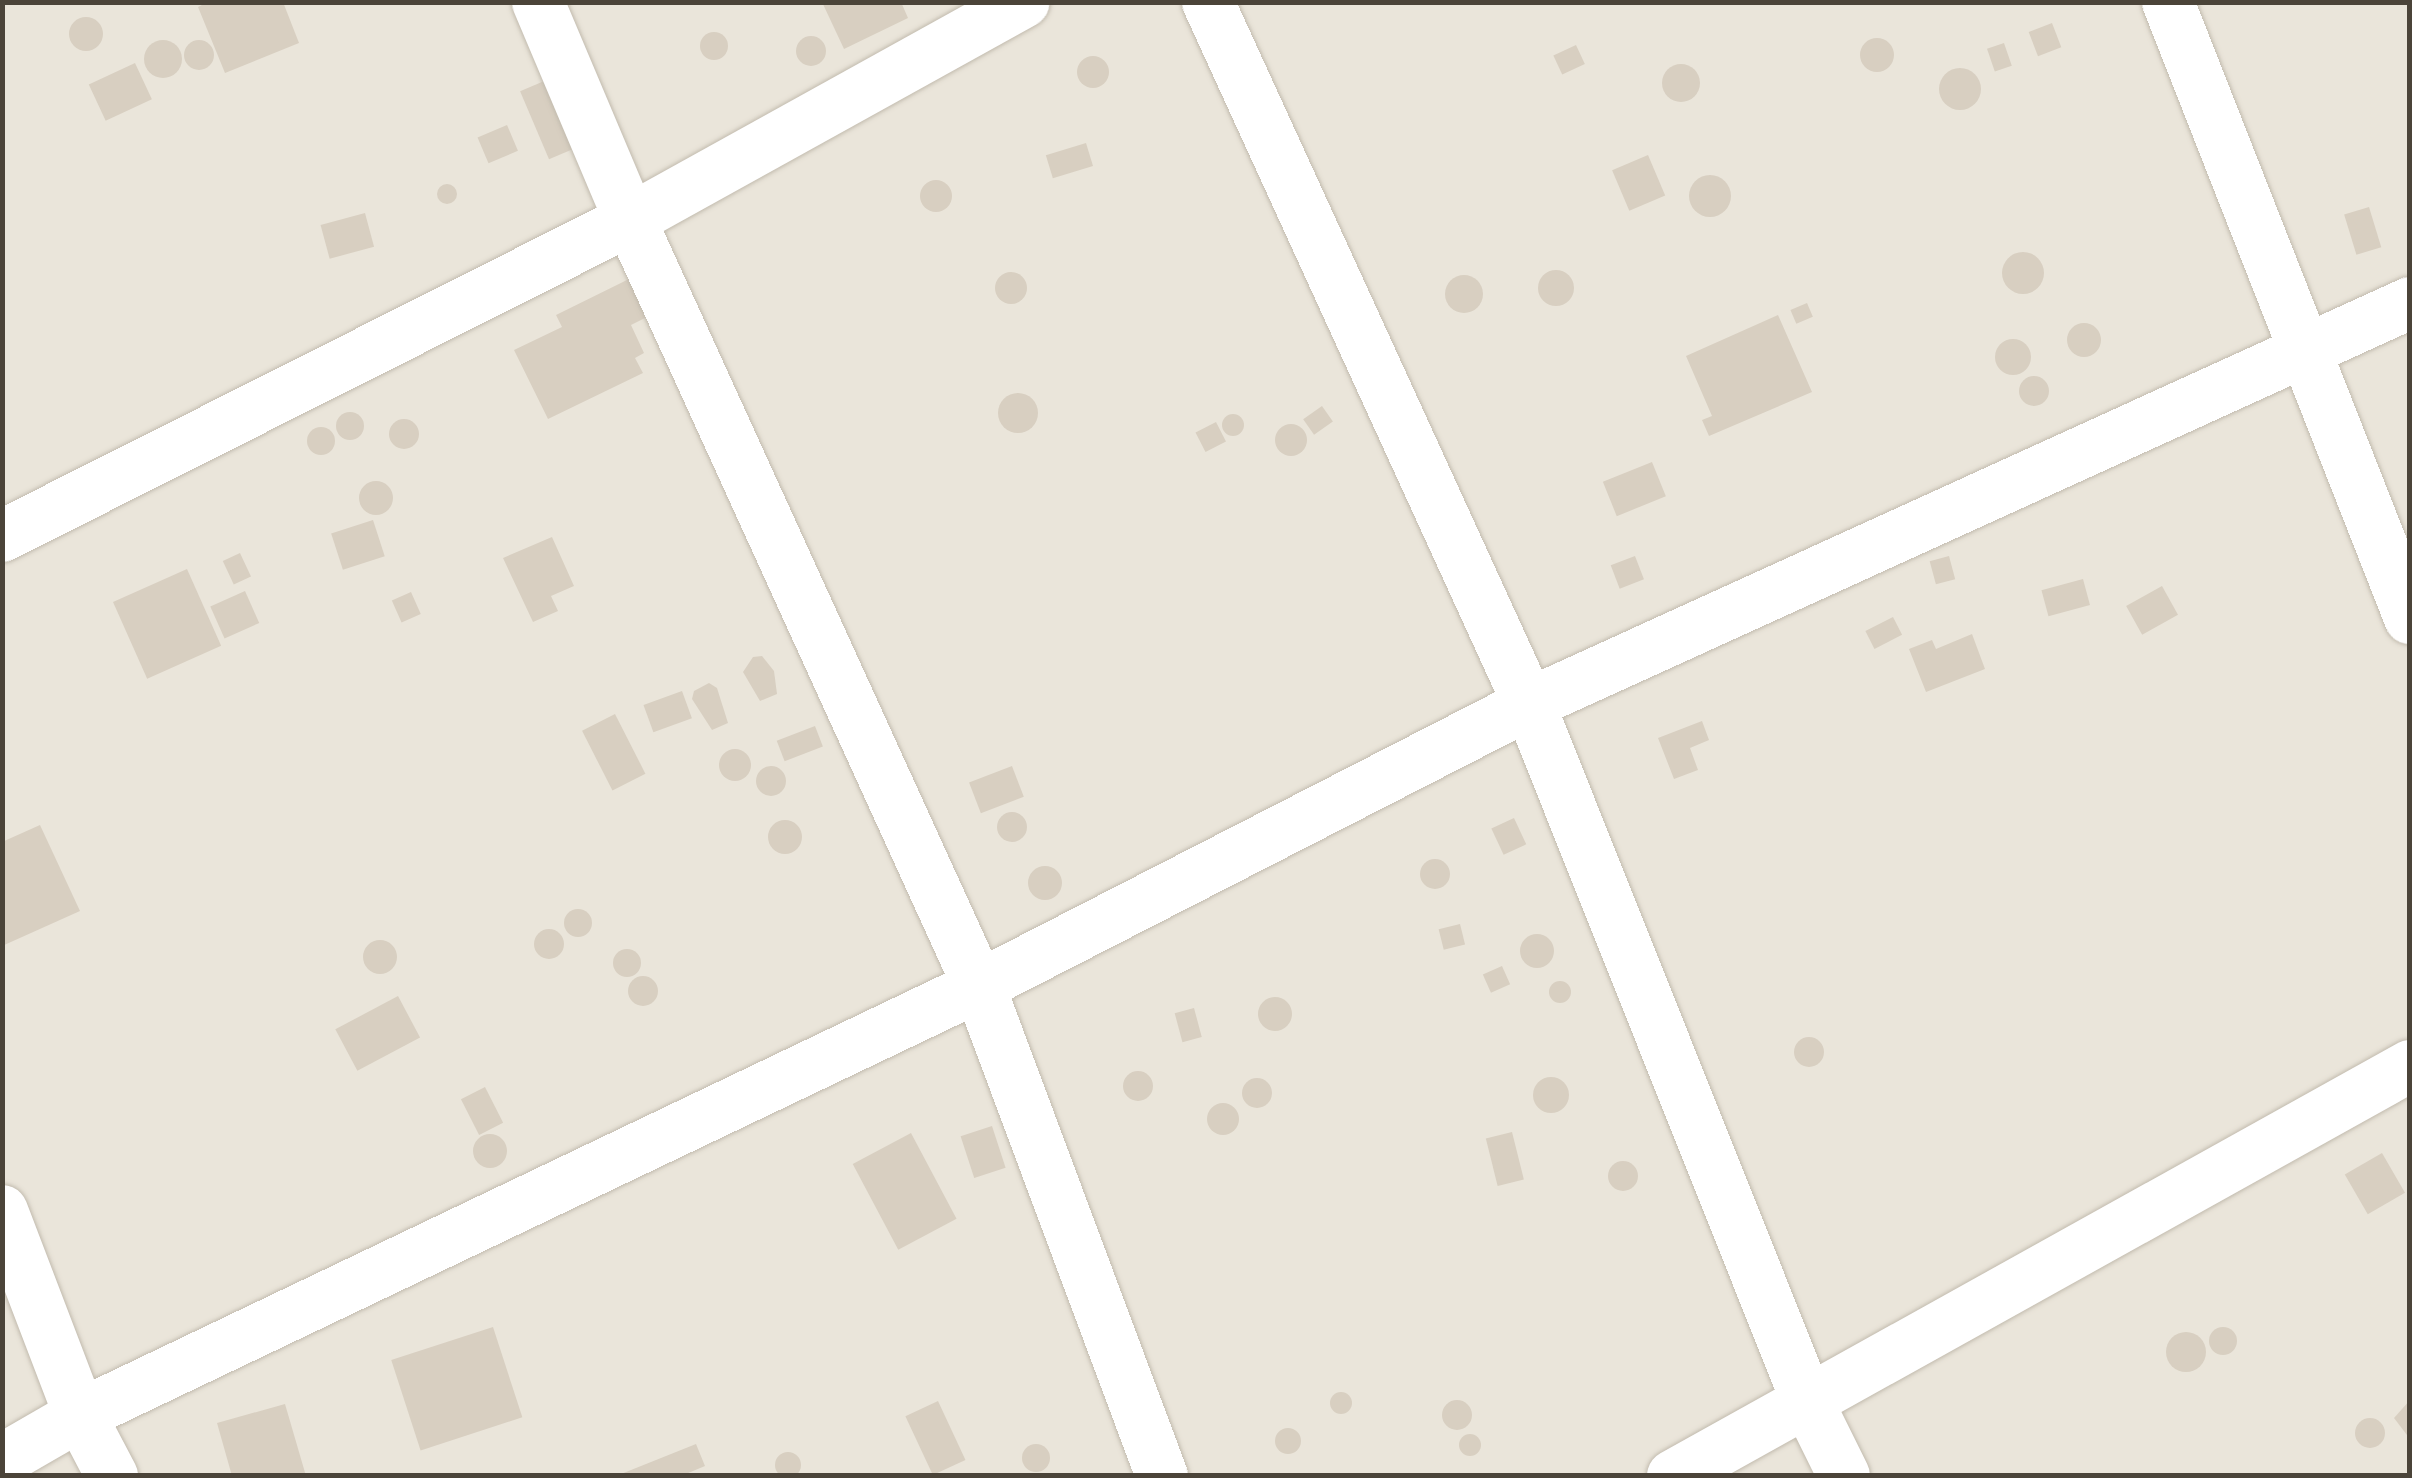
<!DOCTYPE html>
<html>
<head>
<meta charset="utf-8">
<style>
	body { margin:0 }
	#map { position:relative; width:2412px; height:1478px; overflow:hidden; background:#f6f3ec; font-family:"Public Sans",sans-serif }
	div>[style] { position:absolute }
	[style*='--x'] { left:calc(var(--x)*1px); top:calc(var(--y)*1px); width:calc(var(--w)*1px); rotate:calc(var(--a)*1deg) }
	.residential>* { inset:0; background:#eae5da; transform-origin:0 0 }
	.building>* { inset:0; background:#d8cfc1; transform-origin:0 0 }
	.round { border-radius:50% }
	.roads { filter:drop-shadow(0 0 2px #c2bbae) drop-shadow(0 0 2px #c2bbae) }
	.minor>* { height:52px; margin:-26px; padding:0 26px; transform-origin:26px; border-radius:26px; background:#fff }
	span { translate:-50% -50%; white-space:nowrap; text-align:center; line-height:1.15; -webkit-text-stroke:8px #fff; paint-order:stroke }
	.frame { position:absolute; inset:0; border:5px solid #4b4439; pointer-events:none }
</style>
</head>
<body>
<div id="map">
	<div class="residential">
		<i style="left:3px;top:3px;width:2406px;height:1472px"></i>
	</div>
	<div class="building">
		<i style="clip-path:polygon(208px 2px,283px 2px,299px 43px,225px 73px,198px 7px)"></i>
		<i style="clip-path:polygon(822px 2px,901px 2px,908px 18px,844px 49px)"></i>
		<i class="round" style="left:69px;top:17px;width:34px;height:34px"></i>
		<i style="left:2052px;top:23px;width:26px;height:25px;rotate:69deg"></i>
		<i class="round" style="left:700px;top:32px;width:28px;height:28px"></i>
		<i class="round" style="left:796px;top:36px;width:30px;height:30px"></i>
		<i class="round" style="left:1860px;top:38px;width:34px;height:34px"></i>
		<i class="round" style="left:144px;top:40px;width:38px;height:38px"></i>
		<i class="round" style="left:184px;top:40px;width:30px;height:30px"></i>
		<i style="left:2004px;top:43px;width:24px;height:18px;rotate:71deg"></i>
		<i style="left:1576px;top:45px;width:21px;height:25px;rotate:65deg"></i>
		<i class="round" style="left:1077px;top:56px;width:32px;height:32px"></i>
		<i style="left:135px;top:63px;width:40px;height:51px;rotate:65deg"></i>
		<i class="round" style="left:1662px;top:64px;width:38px;height:38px"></i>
		<i class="round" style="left:1939px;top:68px;width:42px;height:42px"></i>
		<i style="left:556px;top:76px;width:74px;height:39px;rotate:67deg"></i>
		<i style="left:507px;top:125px;width:28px;height:32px;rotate:67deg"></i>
		<i style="left:1086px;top:143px;width:24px;height:42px;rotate:73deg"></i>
		<i style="left:1648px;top:155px;width:44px;height:39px;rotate:67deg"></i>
		<i class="round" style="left:1689px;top:175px;width:42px;height:42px"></i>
		<i class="round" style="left:920px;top:180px;width:32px;height:32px"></i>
		<i class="round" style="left:437px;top:184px;width:20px;height:20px"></i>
		<i style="left:2369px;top:207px;width:42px;height:26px;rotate:73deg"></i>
		<i style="left:365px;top:213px;width:35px;height:46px;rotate:75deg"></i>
		<i class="round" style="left:2002px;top:252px;width:42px;height:42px"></i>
		<i class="round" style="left:1538px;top:270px;width:36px;height:36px"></i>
		<i class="round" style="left:995px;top:272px;width:32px;height:32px"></i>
		<i class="round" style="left:1445px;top:275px;width:38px;height:38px"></i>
		<i style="clip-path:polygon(629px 279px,647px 317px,631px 325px,644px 353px,635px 358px,643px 373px,548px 419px,514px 350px,562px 327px,556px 315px)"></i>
		<i style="left:1807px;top:303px;width:15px;height:18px;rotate:67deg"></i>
		<i style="clip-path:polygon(1778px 315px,1812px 392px,1709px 436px,1702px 420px,1712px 416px,1686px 356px)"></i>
		<i class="round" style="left:2067px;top:323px;width:34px;height:34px"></i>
		<i class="round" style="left:1995px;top:339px;width:36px;height:36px"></i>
		<i class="round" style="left:2019px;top:376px;width:30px;height:30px"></i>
		<i class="round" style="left:998px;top:393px;width:40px;height:40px"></i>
		<i style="left:1322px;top:406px;width:19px;height:23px;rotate:55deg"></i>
		<i class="round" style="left:336px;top:412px;width:28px;height:28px"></i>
		<i class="round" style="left:1222px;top:414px;width:22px;height:22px"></i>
		<i class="round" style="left:389px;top:419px;width:30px;height:30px"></i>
		<i style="left:1216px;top:422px;width:22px;height:23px;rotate:63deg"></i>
		<i class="round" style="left:1275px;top:424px;width:32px;height:32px"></i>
		<i class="round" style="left:307px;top:427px;width:28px;height:28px"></i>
		<i style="left:1652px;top:462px;width:37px;height:53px;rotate:68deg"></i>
		<i class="round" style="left:359px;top:481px;width:34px;height:34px"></i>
		<i style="left:373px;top:520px;width:38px;height:44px;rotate:72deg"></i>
		<i style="clip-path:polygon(552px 537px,574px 586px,551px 596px,558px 611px,533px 622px,503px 558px)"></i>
		<i style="left:240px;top:553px;width:26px;height:19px;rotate:65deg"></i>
		<i style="left:1635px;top:556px;width:25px;height:26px;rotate:69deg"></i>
		<i style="left:1949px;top:556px;width:24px;height:20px;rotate:75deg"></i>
		<i style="left:187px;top:569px;width:84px;height:81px;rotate:66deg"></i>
		<i style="left:2083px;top:579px;width:27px;height:43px;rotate:75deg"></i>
		<i style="left:2162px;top:586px;width:33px;height:41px;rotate:61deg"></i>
		<i style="left:245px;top:591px;width:35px;height:38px;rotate:66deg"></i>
		<i style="left:411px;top:592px;width:24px;height:21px;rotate:66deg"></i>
		<i style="left:1893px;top:617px;width:20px;height:31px;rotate:63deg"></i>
		<i style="clip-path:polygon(1972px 634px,1985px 669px,1926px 692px,1909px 649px,1932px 640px,1936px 649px)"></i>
		<i style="clip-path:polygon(762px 656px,774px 671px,777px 694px,760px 701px,743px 672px,753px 657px)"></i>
		<i style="clip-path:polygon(709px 683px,717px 688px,728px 723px,712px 730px,692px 699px,694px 691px)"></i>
		<i style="left:682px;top:691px;width:29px;height:41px;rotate:70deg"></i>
		<i style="left:615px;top:714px;width:67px;height:37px;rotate:63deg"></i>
		<i style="clip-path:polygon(1702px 721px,1709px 740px,1690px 748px,1698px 770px,1674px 779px,1658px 738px)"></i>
		<i style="left:815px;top:726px;width:22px;height:41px;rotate:69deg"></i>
		<i class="round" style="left:719px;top:749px;width:32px;height:32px"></i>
		<i style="left:1012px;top:766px;width:33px;height:46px;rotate:69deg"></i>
		<i class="round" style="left:756px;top:766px;width:30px;height:30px"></i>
		<i class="round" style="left:997px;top:812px;width:30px;height:30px"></i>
		<i style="left:1514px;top:818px;width:29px;height:25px;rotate:65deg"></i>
		<i class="round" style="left:768px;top:820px;width:34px;height:34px"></i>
		<i style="clip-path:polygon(40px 825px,80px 911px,2px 946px,2px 842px)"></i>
		<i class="round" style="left:1420px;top:859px;width:30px;height:30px"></i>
		<i class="round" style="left:1028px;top:866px;width:34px;height:34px"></i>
		<i class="round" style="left:564px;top:909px;width:28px;height:28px"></i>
		<i style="left:1460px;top:924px;width:21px;height:22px;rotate:76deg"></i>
		<i class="round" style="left:534px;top:929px;width:30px;height:30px"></i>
		<i class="round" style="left:1520px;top:934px;width:34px;height:34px"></i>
		<i class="round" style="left:363px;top:940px;width:34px;height:34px"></i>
		<i class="round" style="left:613px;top:949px;width:28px;height:28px"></i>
		<i style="left:1502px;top:966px;width:20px;height:21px;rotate:66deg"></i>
		<i class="round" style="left:628px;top:976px;width:30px;height:30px"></i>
		<i class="round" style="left:1549px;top:981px;width:22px;height:22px"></i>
		<i style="left:398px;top:996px;width:47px;height:71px;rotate:62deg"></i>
		<i class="round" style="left:1258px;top:997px;width:34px;height:34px"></i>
		<i style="left:1194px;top:1008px;width:30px;height:20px;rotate:75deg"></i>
		<i class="round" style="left:1794px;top:1037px;width:30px;height:30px"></i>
		<i class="round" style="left:1123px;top:1071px;width:30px;height:30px"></i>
		<i class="round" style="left:1533px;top:1077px;width:36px;height:36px"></i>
		<i class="round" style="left:1242px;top:1078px;width:30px;height:30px"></i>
		<i style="left:485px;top:1087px;width:40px;height:27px;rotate:63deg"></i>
		<i class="round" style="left:1207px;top:1103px;width:32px;height:32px"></i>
		<i style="left:992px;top:1126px;width:44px;height:33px;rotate:72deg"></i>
		<i style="left:1512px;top:1132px;width:49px;height:27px;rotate:76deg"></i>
		<i style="left:911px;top:1133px;width:97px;height:66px;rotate:62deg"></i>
		<i class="round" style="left:473px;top:1134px;width:34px;height:34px"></i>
		<i style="left:2382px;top:1153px;width:46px;height:43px;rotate:60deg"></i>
		<i class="round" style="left:1608px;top:1161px;width:30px;height:30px"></i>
		<i style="left:493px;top:1327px;width:95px;height:107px;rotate:72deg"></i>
		<i class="round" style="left:2209px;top:1327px;width:28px;height:28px"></i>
		<i class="round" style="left:2166px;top:1332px;width:40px;height:40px"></i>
		<i class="round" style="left:1330px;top:1392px;width:22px;height:22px"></i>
		<i style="clip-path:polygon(2410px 1400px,2410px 1439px,2394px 1418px)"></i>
		<i class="round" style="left:1442px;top:1400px;width:30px;height:30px"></i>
		<i style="left:938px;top:1401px;width:65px;height:36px;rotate:65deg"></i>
		<i style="clip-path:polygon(285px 1404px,306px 1476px,232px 1476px,217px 1423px)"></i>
		<i class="round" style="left:2355px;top:1418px;width:30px;height:30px"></i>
		<i class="round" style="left:1275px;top:1428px;width:26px;height:26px"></i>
		<i class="round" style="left:1459px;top:1434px;width:22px;height:22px"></i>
		<i class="round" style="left:1022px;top:1444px;width:28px;height:28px"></i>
		<i style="clip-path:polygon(696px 1444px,705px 1466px,681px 1476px,616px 1476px)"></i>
		<i class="round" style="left:775px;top:1452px;width:26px;height:26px"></i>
	</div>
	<div class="roads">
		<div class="minor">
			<i style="--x:538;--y:2;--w:237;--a:67.1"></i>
			<i style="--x:630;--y:220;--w:842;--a:65.51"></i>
			<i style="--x:979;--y:986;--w:523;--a:69.52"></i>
			<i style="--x:1208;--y:2;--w:772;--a:65.43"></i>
			<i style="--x:1529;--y:704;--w:753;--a:68.24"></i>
			<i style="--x:1808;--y:1403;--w:81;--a:63.7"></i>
			<i style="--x:2168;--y:2;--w:662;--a:68.55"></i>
			<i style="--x:2;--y:536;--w:703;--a:-26.71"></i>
			<i style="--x:630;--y:220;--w:450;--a:-29"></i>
			<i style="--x:2;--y:1211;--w:218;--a:69.1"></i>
			<i style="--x:80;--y:1415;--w:69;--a:62.3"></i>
			<i style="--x:2;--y:1460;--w:90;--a:-30"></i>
			<i style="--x:80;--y:1415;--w:996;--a:-25.51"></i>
			<i style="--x:979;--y:986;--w:618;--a:-27.15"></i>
			<i style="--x:1529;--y:704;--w:968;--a:-24.47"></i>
			<i style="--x:1673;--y:1476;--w:843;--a:-29.09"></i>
		</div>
	</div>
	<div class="frame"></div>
</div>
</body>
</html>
